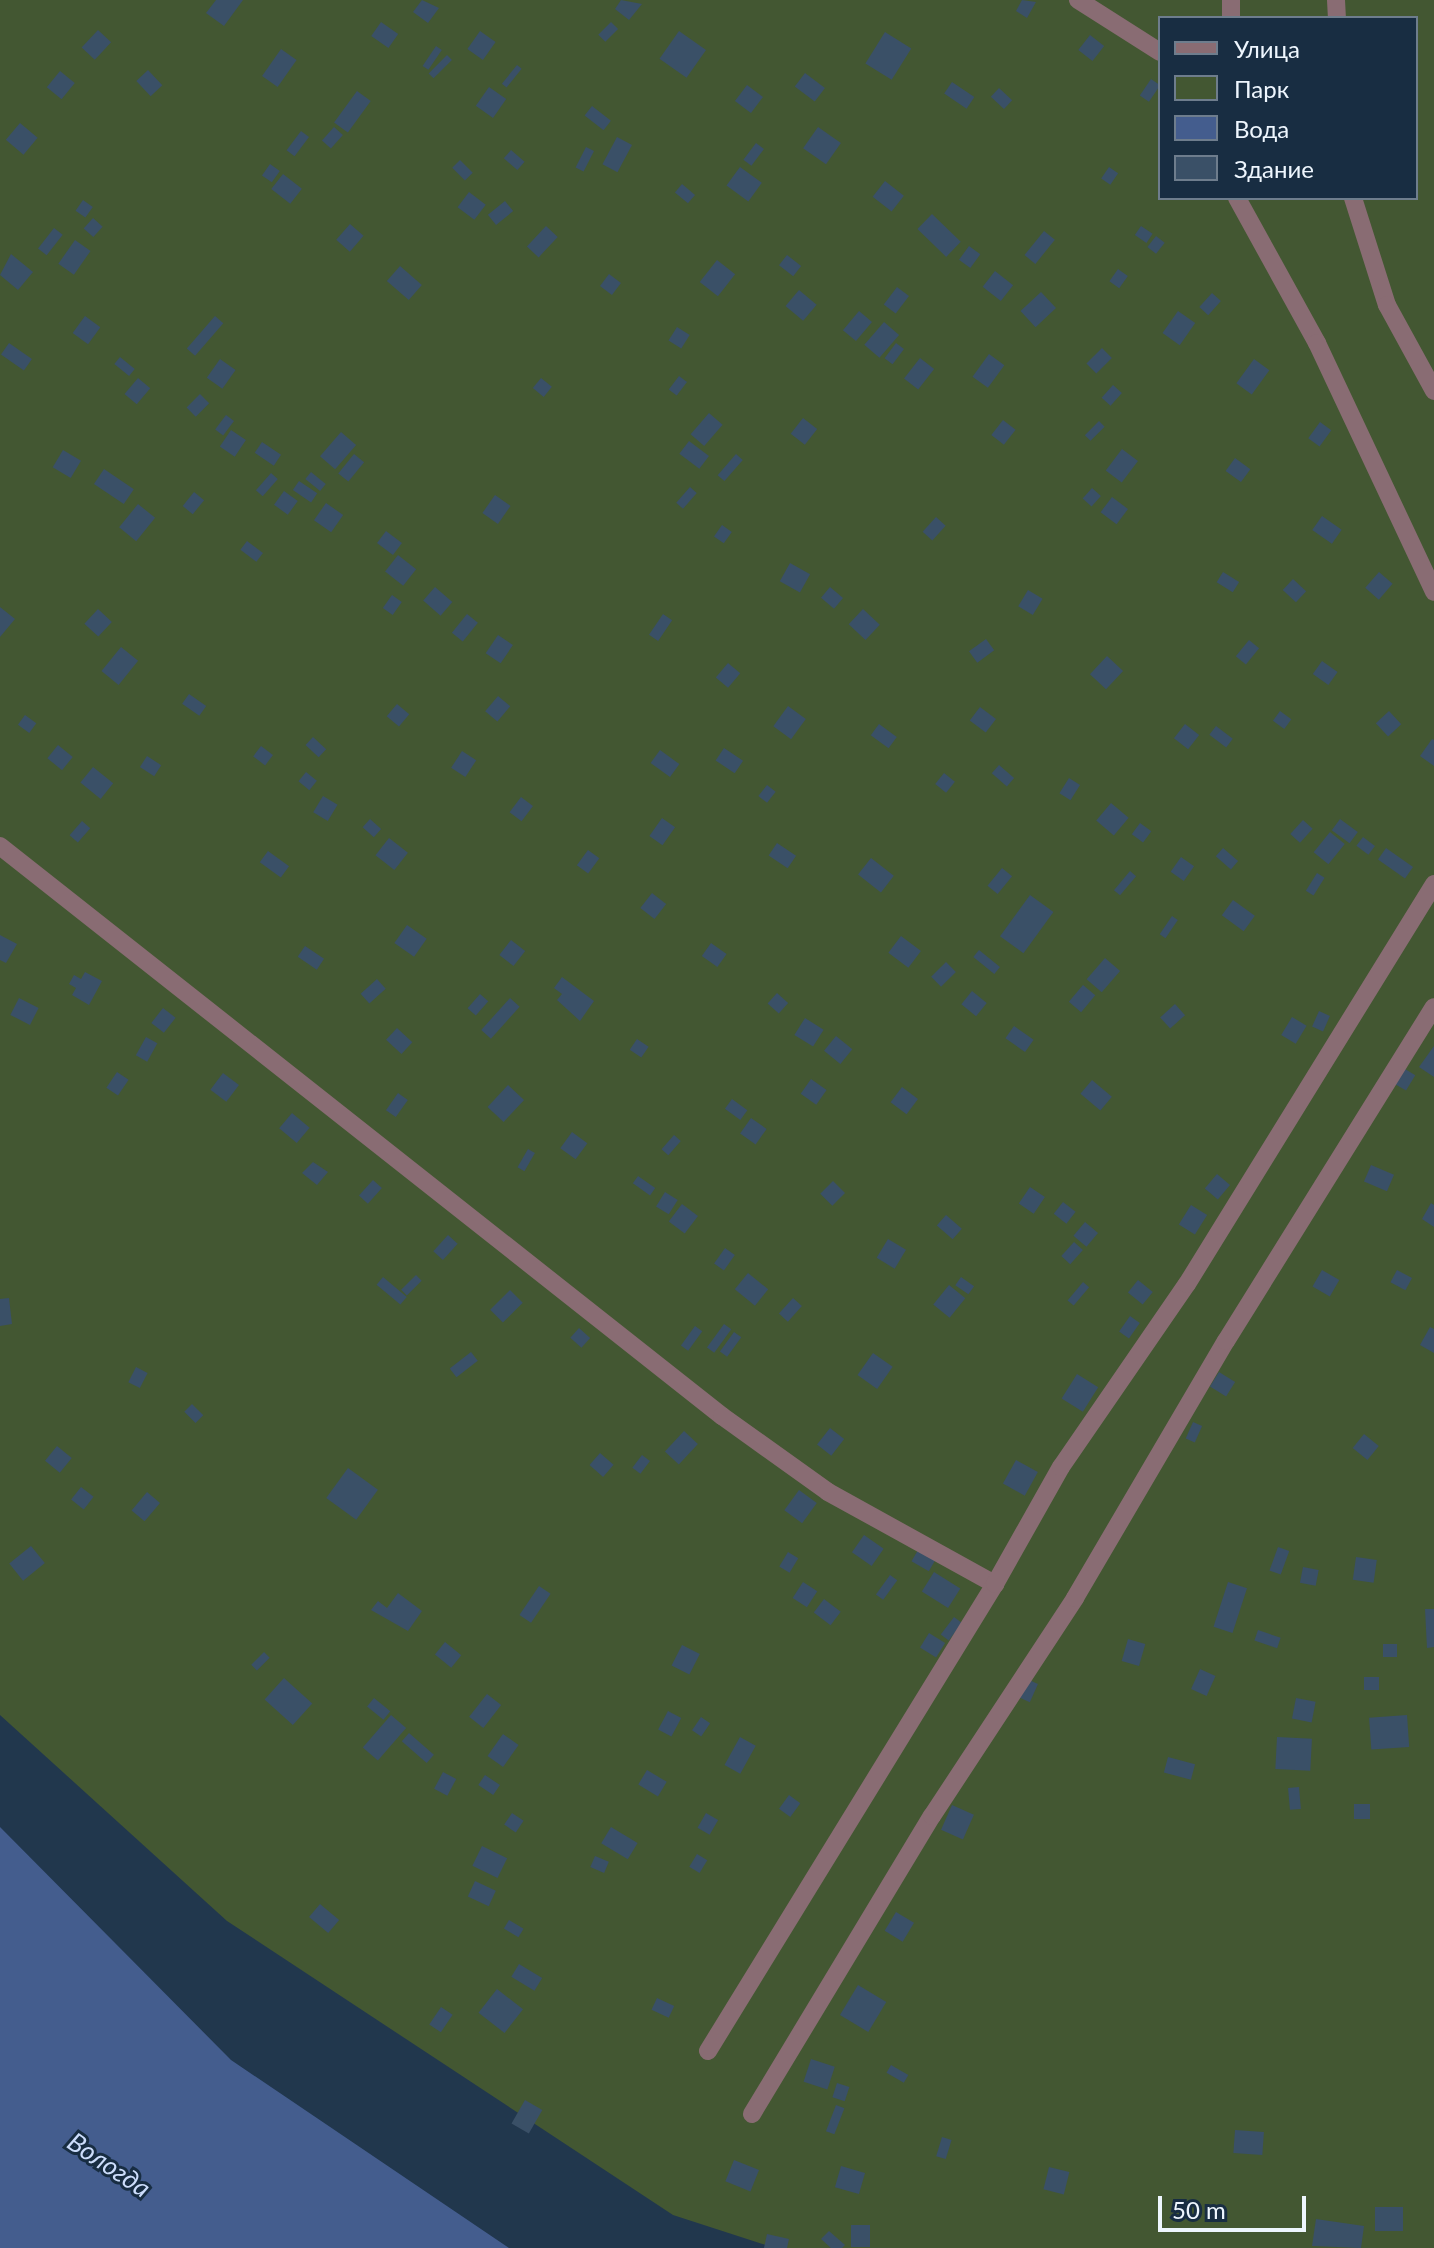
<!DOCTYPE html>
<html>
<head>
<meta charset="utf-8">
<style>
	body { margin:0 }
	#map { position:relative; width:1434px; height:2248px; overflow:hidden; background:#21374d; font-family:Lato,sans-serif }
	div>[style] { position:absolute }
	[style*='--x'] { left:calc(var(--x)*1px); top:calc(var(--y)*1px); width:calc(var(--w)*1px); rotate:calc(var(--a)*1deg) }
	.green>* { inset:0; background:#435732 }
	.water>* { inset:0; background:#445d8e }
	.building>* { inset:0; background:#3a5067; transform-origin:0 0 }
	.minor>* { height:18px; margin:-9px; padding:0 9px; transform-origin:9px; border-radius:9px; background:#896c73 }
	span { translate:-50% -50%; white-space:nowrap; text-align:center; line-height:1.15; -webkit-text-stroke:6px #182d42; paint-order:stroke }
	.water-label { font-size:26px; color:#ccddfb; font-style:italic }
	.legend { position:absolute; left:1158px; top:16px; width:260px; height:184px; box-sizing:border-box; background:#182d42; border:2px solid #6e7d8d; margin:0; padding:10px 14px; list-style:none; font-size:24px; color:#eef6fe }
	.legend li { display:flex; align-items:center; gap:16px; height:40px }
	.legend b { width:40px; border:2px solid #6e7d8d }
	.scale { position:absolute; left:1158px; top:2196px; width:148px; height:36px; box-sizing:border-box; border:4px solid #eef6fe; border-top:0; padding-left:10px; font-size:24px; line-height:28px; white-space:nowrap; color:#eef6fe; -webkit-text-stroke:6px #182d42; paint-order:stroke }
</style>
</head>
<body>
<div id="map">
	<div class="green">
		<i style="clip-path:polygon(evenodd,0 0,1434px 0,1434px 2248px,775px 2248px,673px 2215px,227px 1921px,0 1715px,0 0,1160px 18px,1416px 18px,1416px 198px,1160px 198px,1160px 18px)"></i>
	</div>
	<div class="water">
		<i style="clip-path:polygon(0 1827px,231px 2060px,509px 2248px,0 2248px)"></i>
	</div>
	<div class="building">
		<i style="clip-path:polygon(216px 0,243px 0,224px 26px,206px 13px)"></i>
		<i style="clip-path:polygon(422px 0,439px 8px,428px 23px,413px 12px)"></i>
		<i style="clip-path:polygon(621px 0,642px 4px,629px 20px,615px 9px)"></i>
		<i style="clip-path:polygon(1022px 0,1036px 2px,1027px 18px,1016px 11px)"></i>
		<i style="left:381px;top:22px;width:21px;height:17px;rotate:35deg"></i>
		<i style="left:611px;top:22px;width:10px;height:18px;rotate:45deg"></i>
		<i style="left:98px;top:30px;width:18px;height:24px;rotate:43deg"></i>
		<i style="left:480px;top:31px;width:19px;height:22px;rotate:35deg"></i>
		<i style="left:679px;top:31px;width:33px;height:34px;rotate:35deg"></i>
		<i style="left:885px;top:32px;width:31px;height:37px;rotate:32deg"></i>
		<i style="left:1090px;top:35px;width:18px;height:19px;rotate:38deg"></i>
		<i style="left:436px;top:46px;width:7px;height:24px;rotate:34deg"></i>
		<i style="left:281px;top:49px;width:19px;height:33px;rotate:35deg"></i>
		<i style="left:447px;top:55px;width:7px;height:26px;rotate:45deg"></i>
		<i style="left:517px;top:65px;width:6px;height:24px;rotate:39deg"></i>
		<i style="left:148px;top:70px;width:21px;height:16px;rotate:47deg"></i>
		<i style="left:60px;top:71px;width:19px;height:21px;rotate:39deg"></i>
		<i style="left:805px;top:73px;width:25px;height:17px;rotate:37deg"></i>
		<i style="left:1151px;top:79px;width:11px;height:20px;rotate:34deg"></i>
		<i style="left:952px;top:82px;width:27px;height:14px;rotate:34deg"></i>
		<i style="left:747px;top:85px;width:20px;height:20px;rotate:37deg"></i>
		<i style="left:489px;top:87px;width:21px;height:23px;rotate:35deg"></i>
		<i style="left:999px;top:88px;width:18px;height:12px;rotate:43deg"></i>
		<i style="left:357px;top:91px;width:17px;height:39px;rotate:36deg"></i>
		<i style="left:592px;top:106px;width:24px;height:12px;rotate:38deg"></i>
		<i style="left:20px;top:123px;width:23px;height:22px;rotate:40deg"></i>
		<i style="left:334px;top:127px;width:12px;height:18px;rotate:42deg"></i>
		<i style="left:818px;top:127px;width:28px;height:26px;rotate:35deg"></i>
		<i style="left:301px;top:131px;width:10px;height:24px;rotate:37deg"></i>
		<i style="left:617px;top:137px;width:17px;height:31px;rotate:28deg"></i>
		<i style="left:756px;top:143px;width:10px;height:21px;rotate:37deg"></i>
		<i style="left:586px;top:147px;width:9px;height:23px;rotate:27deg"></i>
		<i style="left:511px;top:150px;width:18px;height:11px;rotate:41deg"></i>
		<i style="left:460px;top:160px;width:18px;height:11px;rotate:45deg"></i>
		<i style="left:270px;top:164px;width:12px;height:14px;rotate:35deg"></i>
		<i style="left:740px;top:167px;width:27px;height:23px;rotate:36deg"></i>
		<i style="left:1109px;top:167px;width:11px;height:14px;rotate:34deg"></i>
		<i style="left:283px;top:174px;width:24px;height:19px;rotate:38deg"></i>
		<i style="left:885px;top:181px;width:24px;height:20px;rotate:38deg"></i>
		<i style="left:682px;top:184px;width:17px;height:11px;rotate:40deg"></i>
		<i style="left:469px;top:192px;width:21px;height:19px;rotate:37deg"></i>
		<i style="left:83px;top:200px;width:12px;height:13px;rotate:35deg"></i>
		<i style="left:505px;top:201px;width:13px;height:22px;rotate:51deg"></i>
		<i style="left:932px;top:214px;width:40px;height:21px;rotate:44deg"></i>
		<i style="left:93px;top:218px;width:13px;height:14px;rotate:42deg"></i>
		<i style="left:350px;top:224px;width:18px;height:21px;rotate:41deg"></i>
		<i style="left:546px;top:226px;width:16px;height:28px;rotate:43deg"></i>
		<i style="left:1141px;top:226px;width:14px;height:11px;rotate:34deg"></i>
		<i style="left:54px;top:228px;width:11px;height:26px;rotate:38deg"></i>
		<i style="left:1044px;top:231px;width:14px;height:31px;rotate:39deg"></i>
		<i style="left:1156px;top:236px;width:11px;height:14px;rotate:38deg"></i>
		<i style="left:75px;top:240px;width:19px;height:29px;rotate:35deg"></i>
		<i style="left:969px;top:246px;width:14px;height:17px;rotate:36deg"></i>
		<i style="clip-path:polygon(11px 254px,33px 272px,18px 290px,0 275px)"></i>
		<i style="left:787px;top:255px;width:18px;height:13px;rotate:38deg"></i>
		<i style="left:717px;top:260px;width:23px;height:28px;rotate:38deg"></i>
		<i style="left:400px;top:266px;width:29px;height:20px;rotate:41deg"></i>
		<i style="left:1118px;top:269px;width:12px;height:15px;rotate:35deg"></i>
		<i style="left:995px;top:271px;width:23px;height:20px;rotate:38deg"></i>
		<i style="left:609px;top:274px;width:15px;height:15px;rotate:37deg"></i>
		<i style="left:897px;top:287px;width:15px;height:22px;rotate:37deg"></i>
		<i style="left:799px;top:290px;width:23px;height:21px;rotate:40deg"></i>
		<i style="left:1041px;top:292px;width:22px;height:28px;rotate:47deg"></i>
		<i style="left:1212px;top:293px;width:12px;height:19px;rotate:42deg"></i>
		<i style="left:859px;top:311px;width:17px;height:25px;rotate:40deg"></i>
		<i style="left:1178px;top:311px;width:21px;height:27px;rotate:35deg"></i>
		<i style="left:85px;top:316px;width:19px;height:21px;rotate:36deg"></i>
		<i style="left:215px;top:316px;width:11px;height:43px;rotate:41deg"></i>
		<i style="left:884px;top:322px;width:20px;height:30px;rotate:41deg"></i>
		<i style="left:677px;top:327px;width:15px;height:16px;rotate:32deg"></i>
		<i style="left:9px;top:343px;width:28px;height:14px;rotate:35deg"></i>
		<i style="left:896px;top:343px;width:10px;height:19px;rotate:37deg"></i>
		<i style="left:1102px;top:348px;width:14px;height:22px;rotate:45deg"></i>
		<i style="left:989px;top:354px;width:19px;height:28px;rotate:36deg"></i>
		<i style="left:120px;top:357px;width:19px;height:9px;rotate:39deg"></i>
		<i style="left:920px;top:358px;width:18px;height:26px;rotate:38deg"></i>
		<i style="left:220px;top:359px;width:19px;height:23px;rotate:35deg"></i>
		<i style="left:1254px;top:359px;width:19px;height:30px;rotate:36deg"></i>
		<i style="left:679px;top:376px;width:10px;height:17px;rotate:37deg"></i>
		<i style="left:138px;top:378px;width:16px;height:21px;rotate:40deg"></i>
		<i style="left:541px;top:378px;width:14px;height:13px;rotate:39deg"></i>
		<i style="left:1113px;top:385px;width:12px;height:17px;rotate:42deg"></i>
		<i style="left:200px;top:394px;width:13px;height:19px;rotate:45deg"></i>
		<i style="left:709px;top:413px;width:18px;height:28px;rotate:41deg"></i>
		<i style="left:226px;top:415px;width:10px;height:18px;rotate:37deg"></i>
		<i style="left:803px;top:418px;width:18px;height:20px;rotate:38deg"></i>
		<i style="left:1003px;top:420px;width:16px;height:19px;rotate:38deg"></i>
		<i style="left:1099px;top:421px;width:8px;height:20px;rotate:45deg"></i>
		<i style="left:1320px;top:422px;width:14px;height:20px;rotate:36deg"></i>
		<i style="left:231px;top:430px;width:18px;height:20px;rotate:34deg"></i>
		<i style="left:341px;top:432px;width:20px;height:32px;rotate:41deg"></i>
		<i style="left:689px;top:441px;width:25px;height:16px;rotate:37deg"></i>
		<i style="left:262px;top:442px;width:23px;height:13px;rotate:34deg"></i>
		<i style="left:1122px;top:449px;width:20px;height:27px;rotate:37deg"></i>
		<i style="left:63px;top:450px;width:21px;height:20px;rotate:31deg"></i>
		<i style="left:354px;top:454px;width:13px;height:25px;rotate:39deg"></i>
		<i style="left:736px;top:454px;width:9px;height:28px;rotate:41deg"></i>
		<i style="left:1235px;top:458px;width:19px;height:16px;rotate:36deg"></i>
		<i style="left:104px;top:469px;width:36px;height:18px;rotate:34deg"></i>
		<i style="left:311px;top:472px;width:19px;height:9px;rotate:39deg"></i>
		<i style="left:271px;top:473px;width:9px;height:23px;rotate:41deg"></i>
		<i style="left:299px;top:481px;width:22px;height:11px;rotate:34deg"></i>
		<i style="left:690px;top:487px;width:9px;height:21px;rotate:41deg"></i>
		<i style="left:1092px;top:488px;width:12px;height:14px;rotate:42deg"></i>
		<i style="left:284px;top:491px;width:17px;height:17px;rotate:36deg"></i>
		<i style="left:194px;top:492px;width:13px;height:18px;rotate:39deg"></i>
		<i style="left:495px;top:495px;width:19px;height:22px;rotate:35deg"></i>
		<i style="left:1112px;top:497px;width:20px;height:19px;rotate:37deg"></i>
		<i style="left:326px;top:503px;width:21px;height:21px;rotate:35deg"></i>
		<i style="left:138px;top:504px;width:22px;height:30px;rotate:39deg"></i>
		<i style="left:1322px;top:516px;width:24px;height:17px;rotate:35deg"></i>
		<i style="left:936px;top:517px;width:13px;height:20px;rotate:42deg"></i>
		<i style="left:722px;top:525px;width:12px;height:14px;rotate:35deg"></i>
		<i style="left:386px;top:531px;width:20px;height:15px;rotate:37deg"></i>
		<i style="left:247px;top:541px;width:20px;height:11px;rotate:37deg"></i>
		<i style="left:398px;top:555px;width:23px;height:21px;rotate:38deg"></i>
		<i style="left:790px;top:563px;width:23px;height:21px;rotate:29deg"></i>
		<i style="left:1223px;top:572px;width:19px;height:12px;rotate:32deg"></i>
		<i style="left:1379px;top:572px;width:18px;height:21px;rotate:41deg"></i>
		<i style="left:1293px;top:579px;width:18px;height:15px;rotate:43deg"></i>
		<i style="left:435px;top:587px;width:23px;height:18px;rotate:41deg"></i>
		<i style="left:830px;top:587px;width:17px;height:14px;rotate:40deg"></i>
		<i style="left:1028px;top:590px;width:17px;height:19px;rotate:31deg"></i>
		<i style="left:392px;top:595px;width:12px;height:16px;rotate:35deg"></i>
		<i style="clip-path:polygon(0 607px,15px 619px,0 637px)"></i>
		<i style="left:98px;top:609px;width:19px;height:20px;rotate:43deg"></i>
		<i style="left:863px;top:609px;width:23px;height:21px;rotate:43deg"></i>
		<i style="left:467px;top:614px;width:14px;height:24px;rotate:39deg"></i>
		<i style="left:663px;top:614px;width:11px;height:25px;rotate:34deg"></i>
		<i style="left:498px;top:635px;width:18px;height:22px;rotate:34deg"></i>
		<i style="left:986px;top:639px;width:14px;height:21px;rotate:54deg"></i>
		<i style="left:1249px;top:640px;width:13px;height:21px;rotate:39deg"></i>
		<i style="left:121px;top:647px;width:22px;height:31px;rotate:39deg"></i>
		<i style="left:1107px;top:656px;width:22px;height:25px;rotate:43deg"></i>
		<i style="left:1322px;top:661px;width:19px;height:16px;rotate:35deg"></i>
		<i style="left:728px;top:663px;width:16px;height:19px;rotate:40deg"></i>
		<i style="left:189px;top:694px;width:21px;height:12px;rotate:35deg"></i>
		<i style="left:498px;top:696px;width:16px;height:20px;rotate:40deg"></i>
		<i style="left:397px;top:704px;width:16px;height:16px;rotate:40deg"></i>
		<i style="left:788px;top:706px;width:22px;height:25px;rotate:36deg"></i>
		<i style="left:980px;top:707px;width:20px;height:17px;rotate:37deg"></i>
		<i style="left:1280px;top:711px;width:14px;height:12px;rotate:36deg"></i>
		<i style="left:1389px;top:711px;width:18px;height:18px;rotate:47deg"></i>
		<i style="left:25px;top:715px;width:14px;height:12px;rotate:36deg"></i>
		<i style="left:879px;top:724px;width:22px;height:14px;rotate:36deg"></i>
		<i style="left:1185px;top:724px;width:18px;height:18px;rotate:38deg"></i>
		<i style="left:1216px;top:726px;width:21px;height:11px;rotate:37deg"></i>
		<i style="left:313px;top:737px;width:18px;height:11px;rotate:43deg"></i>
		<i style="clip-path:polygon(1432px 739px,1434px 740px,1434px 766px,1420px 756px)"></i>
		<i style="left:58px;top:745px;width:19px;height:17px;rotate:39deg"></i>
		<i style="left:261px;top:746px;width:15px;height:13px;rotate:37deg"></i>
		<i style="left:724px;top:748px;width:23px;height:15px;rotate:34deg"></i>
		<i style="left:660px;top:750px;width:24px;height:16px;rotate:36deg"></i>
		<i style="left:462px;top:751px;width:17px;height:20px;rotate:33deg"></i>
		<i style="left:147px;top:756px;width:17px;height:13px;rotate:33deg"></i>
		<i style="left:999px;top:765px;width:20px;height:11px;rotate:41deg"></i>
		<i style="left:93px;top:767px;width:26px;height:20px;rotate:39deg"></i>
		<i style="left:306px;top:772px;width:14px;height:12px;rotate:39deg"></i>
		<i style="left:944px;top:773px;width:14px;height:14px;rotate:39deg"></i>
		<i style="left:1069px;top:778px;width:13px;height:18px;rotate:32deg"></i>
		<i style="left:767px;top:785px;width:11px;height:14px;rotate:38deg"></i>
		<i style="left:323px;top:796px;width:17px;height:19px;rotate:31deg"></i>
		<i style="left:521px;top:797px;width:15px;height:19px;rotate:37deg"></i>
		<i style="left:1111px;top:803px;width:23px;height:23px;rotate:40deg"></i>
		<i style="left:662px;top:818px;width:16px;height:22px;rotate:35deg"></i>
		<i style="left:370px;top:819px;width:15px;height:11px;rotate:42deg"></i>
		<i style="left:1340px;top:819px;width:22px;height:14px;rotate:36deg"></i>
		<i style="left:1303px;top:820px;width:13px;height:19px;rotate:42deg"></i>
		<i style="left:82px;top:821px;width:11px;height:19px;rotate:41deg"></i>
		<i style="left:1140px;top:823px;width:14px;height:14px;rotate:36deg"></i>
		<i style="left:1330px;top:832px;width:19px;height:26px;rotate:39deg"></i>
		<i style="left:1363px;top:837px;width:15px;height:11px;rotate:37deg"></i>
		<i style="left:389px;top:838px;width:24px;height:22px;rotate:38deg"></i>
		<i style="left:777px;top:843px;width:23px;height:15px;rotate:34deg"></i>
		<i style="left:1223px;top:848px;width:20px;height:11px;rotate:41deg"></i>
		<i style="left:1386px;top:848px;width:33px;height:14px;rotate:35deg"></i>
		<i style="left:588px;top:850px;width:14px;height:19px;rotate:36deg"></i>
		<i style="left:268px;top:851px;width:26px;height:14px;rotate:36deg"></i>
		<i style="left:1181px;top:857px;width:16px;height:18px;rotate:35deg"></i>
		<i style="left:871px;top:858px;width:29px;height:21px;rotate:38deg"></i>
		<i style="left:1002px;top:868px;width:13px;height:23px;rotate:39deg"></i>
		<i style="left:1130px;top:871px;width:8px;height:25px;rotate:40deg"></i>
		<i style="left:1317px;top:873px;width:9px;height:21px;rotate:32deg"></i>
		<i style="left:652px;top:893px;width:18px;height:19px;rotate:38deg"></i>
		<i style="left:1030px;top:895px;width:29px;height:51px;rotate:36deg"></i>
		<i style="left:1233px;top:900px;width:27px;height:19px;rotate:36deg"></i>
		<i style="left:1172px;top:916px;width:7px;height:22px;rotate:34deg"></i>
		<i style="left:407px;top:925px;width:24px;height:22px;rotate:35deg"></i>
		<i style="clip-path:polygon(0 935px,17px 944px,6px 963px,0 960px)"></i>
		<i style="left:901px;top:936px;width:25px;height:21px;rotate:37deg"></i>
		<i style="left:511px;top:940px;width:18px;height:19px;rotate:38deg"></i>
		<i style="left:711px;top:943px;width:19px;height:16px;rotate:35deg"></i>
		<i style="left:305px;top:946px;width:23px;height:13px;rotate:34deg"></i>
		<i style="left:979px;top:950px;width:27px;height:9px;rotate:39deg"></i>
		<i style="left:1105px;top:958px;width:20px;height:28px;rotate:41deg"></i>
		<i style="left:946px;top:962px;width:14px;height:21px;rotate:45deg"></i>
		<i style="clip-path:polygon(85px 972px,102px 981px,89px 1005px,72px 995px,76px 988px,69px 984px,74px 975px,81px 979px)"></i>
		<i style="clip-path:polygon(562px 977px,594px 1001px,580px 1021px,557px 1000px,562px 994px,554px 988px)"></i>
		<i style="left:377px;top:979px;width:13px;height:22px;rotate:48deg"></i>
		<i style="left:1083px;top:985px;width:16px;height:22px;rotate:40deg"></i>
		<i style="left:972px;top:991px;width:19px;height:17px;rotate:39deg"></i>
		<i style="left:777px;top:993px;width:15px;height:14px;rotate:42deg"></i>
		<i style="left:480px;top:994px;width:11px;height:19px;rotate:41deg"></i>
		<i style="left:19px;top:998px;width:22px;height:19px;rotate:27deg"></i>
		<i style="left:510px;top:998px;width:13px;height:43px;rotate:42deg"></i>
		<i style="left:1175px;top:1004px;width:15px;height:20px;rotate:48deg"></i>
		<i style="left:163px;top:1008px;width:16px;height:19px;rotate:38deg"></i>
		<i style="left:1319px;top:1011px;width:12px;height:17px;rotate:24deg"></i>
		<i style="left:1292px;top:1017px;width:17px;height:21px;rotate:31deg"></i>
		<i style="left:805px;top:1018px;width:22px;height:20px;rotate:32deg"></i>
		<i style="left:1014px;top:1026px;width:24px;height:15px;rotate:35deg"></i>
		<i style="left:397px;top:1028px;width:21px;height:16px;rotate:43deg"></i>
		<i style="left:836px;top:1036px;width:21px;height:19px;rotate:39deg"></i>
		<i style="left:146px;top:1037px;width:13px;height:21px;rotate:29deg"></i>
		<i style="left:637px;top:1039px;width:14px;height:13px;rotate:34deg"></i>
		<i style="clip-path:polygon(1434px 1046px,1434px 1077px,1419px 1067px)"></i>
		<i style="left:1405px;top:1069px;width:12px;height:18px;rotate:31deg"></i>
		<i style="left:117px;top:1072px;width:14px;height:19px;rotate:34deg"></i>
		<i style="left:223px;top:1073px;width:20px;height:21px;rotate:37deg"></i>
		<i style="left:811px;top:1079px;width:19px;height:18px;rotate:35deg"></i>
		<i style="left:1092px;top:1080px;width:26px;height:18px;rotate:40deg"></i>
		<i style="left:508px;top:1085px;width:22px;height:30px;rotate:43deg"></i>
		<i style="left:902px;top:1087px;width:20px;height:19px;rotate:37deg"></i>
		<i style="left:398px;top:1093px;width:12px;height:21px;rotate:35deg"></i>
		<i style="left:732px;top:1099px;width:19px;height:12px;rotate:36deg"></i>
		<i style="left:292px;top:1113px;width:23px;height:20px;rotate:40deg"></i>
		<i style="left:751px;top:1118px;width:19px;height:19px;rotate:35deg"></i>
		<i style="left:572px;top:1132px;width:19px;height:20px;rotate:36deg"></i>
		<i style="left:674px;top:1135px;width:9px;height:19px;rotate:41deg"></i>
		<i style="left:528px;top:1149px;width:8px;height:21px;rotate:30deg"></i>
		<i style="clip-path:polygon(313px 1162px,328px 1172px,317px 1185px,302px 1173px)"></i>
		<i style="left:1371px;top:1165px;width:25px;height:18px;rotate:23deg"></i>
		<i style="left:1217px;top:1174px;width:17px;height:19px;rotate:40deg"></i>
		<i style="left:638px;top:1176px;width:21px;height:9px;rotate:35deg"></i>
		<i style="left:373px;top:1180px;width:12px;height:21px;rotate:42deg"></i>
		<i style="left:833px;top:1181px;width:17px;height:18px;rotate:45deg"></i>
		<i style="left:1030px;top:1187px;width:18px;height:20px;rotate:34deg"></i>
		<i style="left:665px;top:1192px;width:15px;height:17px;rotate:32deg"></i>
		<i style="left:1063px;top:1202px;width:16px;height:15px;rotate:38deg"></i>
		<i style="clip-path:polygon(1431px 1203px,1434px 1205px,1434px 1227px,1422px 1219px)"></i>
		<i style="left:682px;top:1204px;width:20px;height:22px;rotate:37deg"></i>
		<i style="left:1191px;top:1205px;width:19px;height:23px;rotate:32deg"></i>
		<i style="left:946px;top:1215px;width:21px;height:14px;rotate:41deg"></i>
		<i style="left:1085px;top:1222px;width:17px;height:18px;rotate:40deg"></i>
		<i style="left:448px;top:1235px;width:13px;height:22px;rotate:42deg"></i>
		<i style="left:888px;top:1239px;width:21px;height:22px;rotate:31deg"></i>
		<i style="left:1074px;top:1242px;width:12px;height:19px;rotate:42deg"></i>
		<i style="left:725px;top:1248px;width:12px;height:19px;rotate:35deg"></i>
		<i style="left:1322px;top:1270px;width:20px;height:19px;rotate:30deg"></i>
		<i style="left:1397px;top:1270px;width:17px;height:14px;rotate:28deg"></i>
		<i style="left:748px;top:1273px;width:26px;height:21px;rotate:39deg"></i>
		<i style="left:416px;top:1275px;width:8px;height:21px;rotate:45deg"></i>
		<i style="left:383px;top:1277px;width:31px;height:10px;rotate:40deg"></i>
		<i style="left:961px;top:1277px;width:16px;height:10px;rotate:35deg"></i>
		<i style="left:1138px;top:1280px;width:19px;height:16px;rotate:39deg"></i>
		<i style="left:1083px;top:1282px;width:8px;height:24px;rotate:40deg"></i>
		<i style="left:949px;top:1285px;width:21px;height:25px;rotate:39deg"></i>
		<i style="left:510px;top:1290px;width:18px;height:28px;rotate:45deg"></i>
		<i style="clip-path:polygon(9px 1298px,12px 1324px,0 1326px,0 1299px)"></i>
		<i style="left:793px;top:1298px;width:12px;height:21px;rotate:42deg"></i>
		<i style="left:1130px;top:1316px;width:12px;height:19px;rotate:35deg"></i>
		<i style="left:724px;top:1324px;width:9px;height:29px;rotate:36deg"></i>
		<i style="left:695px;top:1326px;width:9px;height:24px;rotate:36deg"></i>
		<i style="clip-path:polygon(1430px 1327px,1434px 1329px,1434px 1353px,1420px 1345px)"></i>
		<i style="left:579px;top:1328px;width:15px;height:13px;rotate:42deg"></i>
		<i style="left:734px;top:1332px;width:9px;height:24px;rotate:36deg"></i>
		<i style="left:471px;top:1352px;width:11px;height:27px;rotate:52deg"></i>
		<i style="left:873px;top:1353px;width:24px;height:27px;rotate:35deg"></i>
		<i style="left:136px;top:1367px;width:13px;height:17px;rotate:27deg"></i>
		<i style="left:1219px;top:1372px;width:19px;height:17px;rotate:32deg"></i>
		<i style="left:1077px;top:1374px;width:25px;height:29px;rotate:32deg"></i>
		<i style="left:192px;top:1404px;width:16px;height:11px;rotate:45deg"></i>
		<i style="left:1193px;top:1422px;width:10px;height:18px;rotate:24deg"></i>
		<i style="left:830px;top:1428px;width:18px;height:21px;rotate:38deg"></i>
		<i style="left:684px;top:1431px;width:19px;height:28px;rotate:43deg"></i>
		<i style="left:1364px;top:1434px;width:19px;height:18px;rotate:39deg"></i>
		<i style="left:57px;top:1446px;width:19px;height:19px;rotate:39deg"></i>
		<i style="left:600px;top:1453px;width:18px;height:16px;rotate:41deg"></i>
		<i style="left:642px;top:1455px;width:10px;height:16px;rotate:37deg"></i>
		<i style="left:1016px;top:1460px;width:25px;height:27px;rotate:29deg"></i>
		<i style="left:348px;top:1468px;width:37px;height:37px;rotate:36deg"></i>
		<i style="left:81px;top:1487px;width:16px;height:16px;rotate:38deg"></i>
		<i style="left:799px;top:1490px;width:22px;height:25px;rotate:36deg"></i>
		<i style="left:147px;top:1492px;width:17px;height:24px;rotate:40deg"></i>
		<i style="left:864px;top:1535px;width:24px;height:21px;rotate:35deg"></i>
		<i style="left:31px;top:1546px;width:22px;height:28px;rotate:51deg"></i>
		<i style="left:1278px;top:1547px;width:12px;height:25px;rotate:20deg"></i>
		<i style="left:918px;top:1550px;width:20px;height:13px;rotate:30deg"></i>
		<i style="left:788px;top:1552px;width:12px;height:17px;rotate:31deg"></i>
		<i style="left:1356px;top:1557px;width:21px;height:23px;rotate:8deg"></i>
		<i style="left:1303px;top:1567px;width:16px;height:16px;rotate:11deg"></i>
		<i style="left:934px;top:1572px;width:31px;height:23px;rotate:32deg"></i>
		<i style="left:890px;top:1575px;width:9px;height:24px;rotate:36deg"></i>
		<i style="left:803px;top:1582px;width:17px;height:19px;rotate:33deg"></i>
		<i style="left:1228px;top:1582px;width:20px;height:47px;rotate:18deg"></i>
		<i style="left:539px;top:1586px;width:14px;height:35px;rotate:34deg"></i>
		<i style="clip-path:polygon(398px 1593px,422px 1611px,408px 1631px,371px 1610px,378px 1601px,387px 1608px)"></i>
		<i style="left:824px;top:1599px;width:21px;height:17px;rotate:37deg"></i>
		<i style="clip-path:polygon(1425px 1609px,1434px 1609px,1434px 1647px,1427px 1648px)"></i>
		<i style="left:954px;top:1617px;width:10px;height:22px;rotate:37deg"></i>
		<i style="left:1258px;top:1630px;width:24px;height:11px;rotate:19deg"></i>
		<i style="left:929px;top:1633px;width:19px;height:17px;rotate:32deg"></i>
		<i style="left:1128px;top:1639px;width:18px;height:23px;rotate:16deg"></i>
		<i style="left:445px;top:1642px;width:21px;height:16px;rotate:39deg"></i>
		<i style="left:1383px;top:1644px;width:14px;height:13px"></i>
		<i style="left:682px;top:1645px;width:20px;height:23px;rotate:27deg"></i>
		<i style="left:264px;top:1652px;width:8px;height:18px;rotate:45deg"></i>
		<i style="left:1200px;top:1669px;width:17px;height:22px;rotate:24deg"></i>
		<i style="left:1379px;top:1677px;width:13px;height:15px;rotate:90deg"></i>
		<i style="left:284px;top:1678px;width:38px;height:29px;rotate:42deg"></i>
		<i style="left:1027px;top:1679px;width:12px;height:20px;rotate:24deg"></i>
		<i style="left:487px;top:1694px;width:18px;height:29px;rotate:38deg"></i>
		<i style="left:374px;top:1698px;width:21px;height:11px;rotate:39deg"></i>
		<i style="left:1296px;top:1698px;width:20px;height:21px;rotate:11deg"></i>
		<i style="left:668px;top:1711px;width:15px;height:21px;rotate:28deg"></i>
		<i style="left:391px;top:1715px;width:20px;height:43px;rotate:41deg"></i>
		<i style="left:1407px;top:1715px;width:32px;height:38px;rotate:86deg"></i>
		<i style="left:701px;top:1717px;width:11px;height:16px;rotate:34deg"></i>
		<i style="left:409px;top:1733px;width:33px;height:11px;rotate:41deg"></i>
		<i style="left:503px;top:1734px;width:19px;height:27px;rotate:35deg"></i>
		<i style="left:740px;top:1737px;width:18px;height:32px;rotate:29deg"></i>
		<i style="left:1277px;top:1737px;width:35px;height:32px;rotate:3deg"></i>
		<i style="left:1168px;top:1757px;width:28px;height:16px;rotate:15deg"></i>
		<i style="left:647px;top:1770px;width:23px;height:17px;rotate:31deg"></i>
		<i style="left:443px;top:1772px;width:15px;height:19px;rotate:28deg"></i>
		<i style="left:485px;top:1775px;width:18px;height:12px;rotate:34deg"></i>
		<i style="left:1299px;top:1787px;width:22px;height:11px;rotate:85deg"></i>
		<i style="left:789px;top:1795px;width:14px;height:17px;rotate:36deg"></i>
		<i style="left:1354px;top:1804px;width:16px;height:15px"></i>
		<i style="left:952px;top:1805px;width:24px;height:27px;rotate:24deg"></i>
		<i style="left:512px;top:1813px;width:14px;height:14px;rotate:34deg"></i>
		<i style="left:706px;top:1813px;width:14px;height:17px;rotate:30deg"></i>
		<i style="left:611px;top:1827px;width:31px;height:19px;rotate:31deg"></i>
		<i style="left:482px;top:1846px;width:28px;height:22px;rotate:26deg"></i>
		<i style="left:697px;top:1854px;width:12px;height:15px;rotate:31deg"></i>
		<i style="left:595px;top:1856px;width:15px;height:12px;rotate:23deg"></i>
		<i style="left:475px;top:1881px;width:23px;height:17px;rotate:25deg"></i>
		<i style="left:320px;top:1904px;width:25px;height:17px;rotate:40deg"></i>
		<i style="left:896px;top:1912px;width:21px;height:22px;rotate:31deg"></i>
		<i style="left:509px;top:1920px;width:17px;height:10px;rotate:31deg"></i>
		<i style="left:519px;top:1964px;width:27px;height:15px;rotate:31deg"></i>
		<i style="left:858px;top:1985px;width:33px;height:35px;rotate:31deg"></i>
		<i style="left:497px;top:1989px;width:33px;height:30px;rotate:38deg"></i>
		<i style="left:657px;top:1998px;width:19px;height:13px;rotate:25deg"></i>
		<i style="left:441px;top:2007px;width:14px;height:21px;rotate:34deg"></i>
		<i style="left:811px;top:2059px;width:25px;height:24px;rotate:18deg"></i>
		<i style="left:891px;top:2065px;width:20px;height:9px;rotate:30deg"></i>
		<i style="left:837px;top:2083px;width:13px;height:15px;rotate:18deg"></i>
		<i style="left:525px;top:2100px;width:20px;height:27px;rotate:30deg"></i>
		<i style="left:836px;top:2105px;width:9px;height:28px;rotate:21deg"></i>
		<i style="left:1235px;top:2130px;width:29px;height:23px;rotate:4deg"></i>
		<i style="left:942px;top:2137px;width:10px;height:20px;rotate:17deg"></i>
		<i style="left:734px;top:2160px;width:27px;height:23px;rotate:22deg"></i>
		<i style="left:841px;top:2166px;width:25px;height:22px;rotate:16deg"></i>
		<i style="left:1049px;top:2167px;width:21px;height:23px;rotate:14deg"></i>
		<i style="left:1403px;top:2207px;width:24px;height:28px;rotate:90deg"></i>
		<i style="clip-path:polygon(1316px 2219px,1364px 2226px,1361px 2248px,1312px 2246px)"></i>
		<i style="left:851px;top:2225px;width:19px;height:22px"></i>
		<i style="clip-path:polygon(829px 2231px,845px 2245px,842px 2248px,831px 2248px,821px 2239px)"></i>
		<i style="clip-path:polygon(767px 2234px,789px 2239px,787px 2248px,764px 2248px)"></i>
	</div>
	<div class="minor">
		<i style="--x:1078;--y:0;--w:97;--a:32.4"></i>
		<i style="--x:1336;--y:0;--w:18;--a:87"></i>
		<i style="--x:1231;--y:18;--w:18;--a:-90"></i>
		<i style="--x:1237;--y:198;--w:166;--a:61.1"></i>
		<i style="--x:1317;--y:343;--w:275;--a:64.8"></i>
		<i style="--x:1353;--y:198;--w:112;--a:72.4"></i>
		<i style="--x:1387;--y:305;--w:98;--a:61.3"></i>
		<i style="--x:0;--y:846;--w:920;--a:38.29"></i>
		<i style="--x:722;--y:1416;--w:130;--a:35.6"></i>
		<i style="--x:828;--y:1492;--w:191;--a:28.9"></i>
		<i style="--x:708;--y:2051;--w:548;--a:-58.43"></i>
		<i style="--x:995;--y:1584;--w:134;--a:-60.6"></i>
		<i style="--x:1061;--y:1467;--w:222;--a:-55.5"></i>
		<i style="--x:1187;--y:1284;--w:470;--a:-58.3"></i>
		<i style="--x:752;--y:2114;--w:348;--a:-58.9"></i>
		<i style="--x:932;--y:1816;--w:261;--a:-56.7"></i>
		<i style="--x:1075;--y:1598;--w:298;--a:-59.6"></i>
		<i style="--x:1226;--y:1341;--w:393;--a:-58.1"></i>
	</div>
	<div class="water-label">
		<span style="left:109px;top:2165px;rotate:34deg">Вологда</span>
	</div>
	<ul class="legend">
	<li><b style="height:10px;background:#896c73"></b>Улица</li>
	<li><b style="height:22px;background:#435732"></b>Парк</li>
	<li><b style="height:22px;background:#445d8e"></b>Вода</li>
	<li><b style="height:22px;background:#3a5067"></b>Здание</li>
	</ul>
	<div class="scale">50 m</div>
</div>
</body>
</html>
